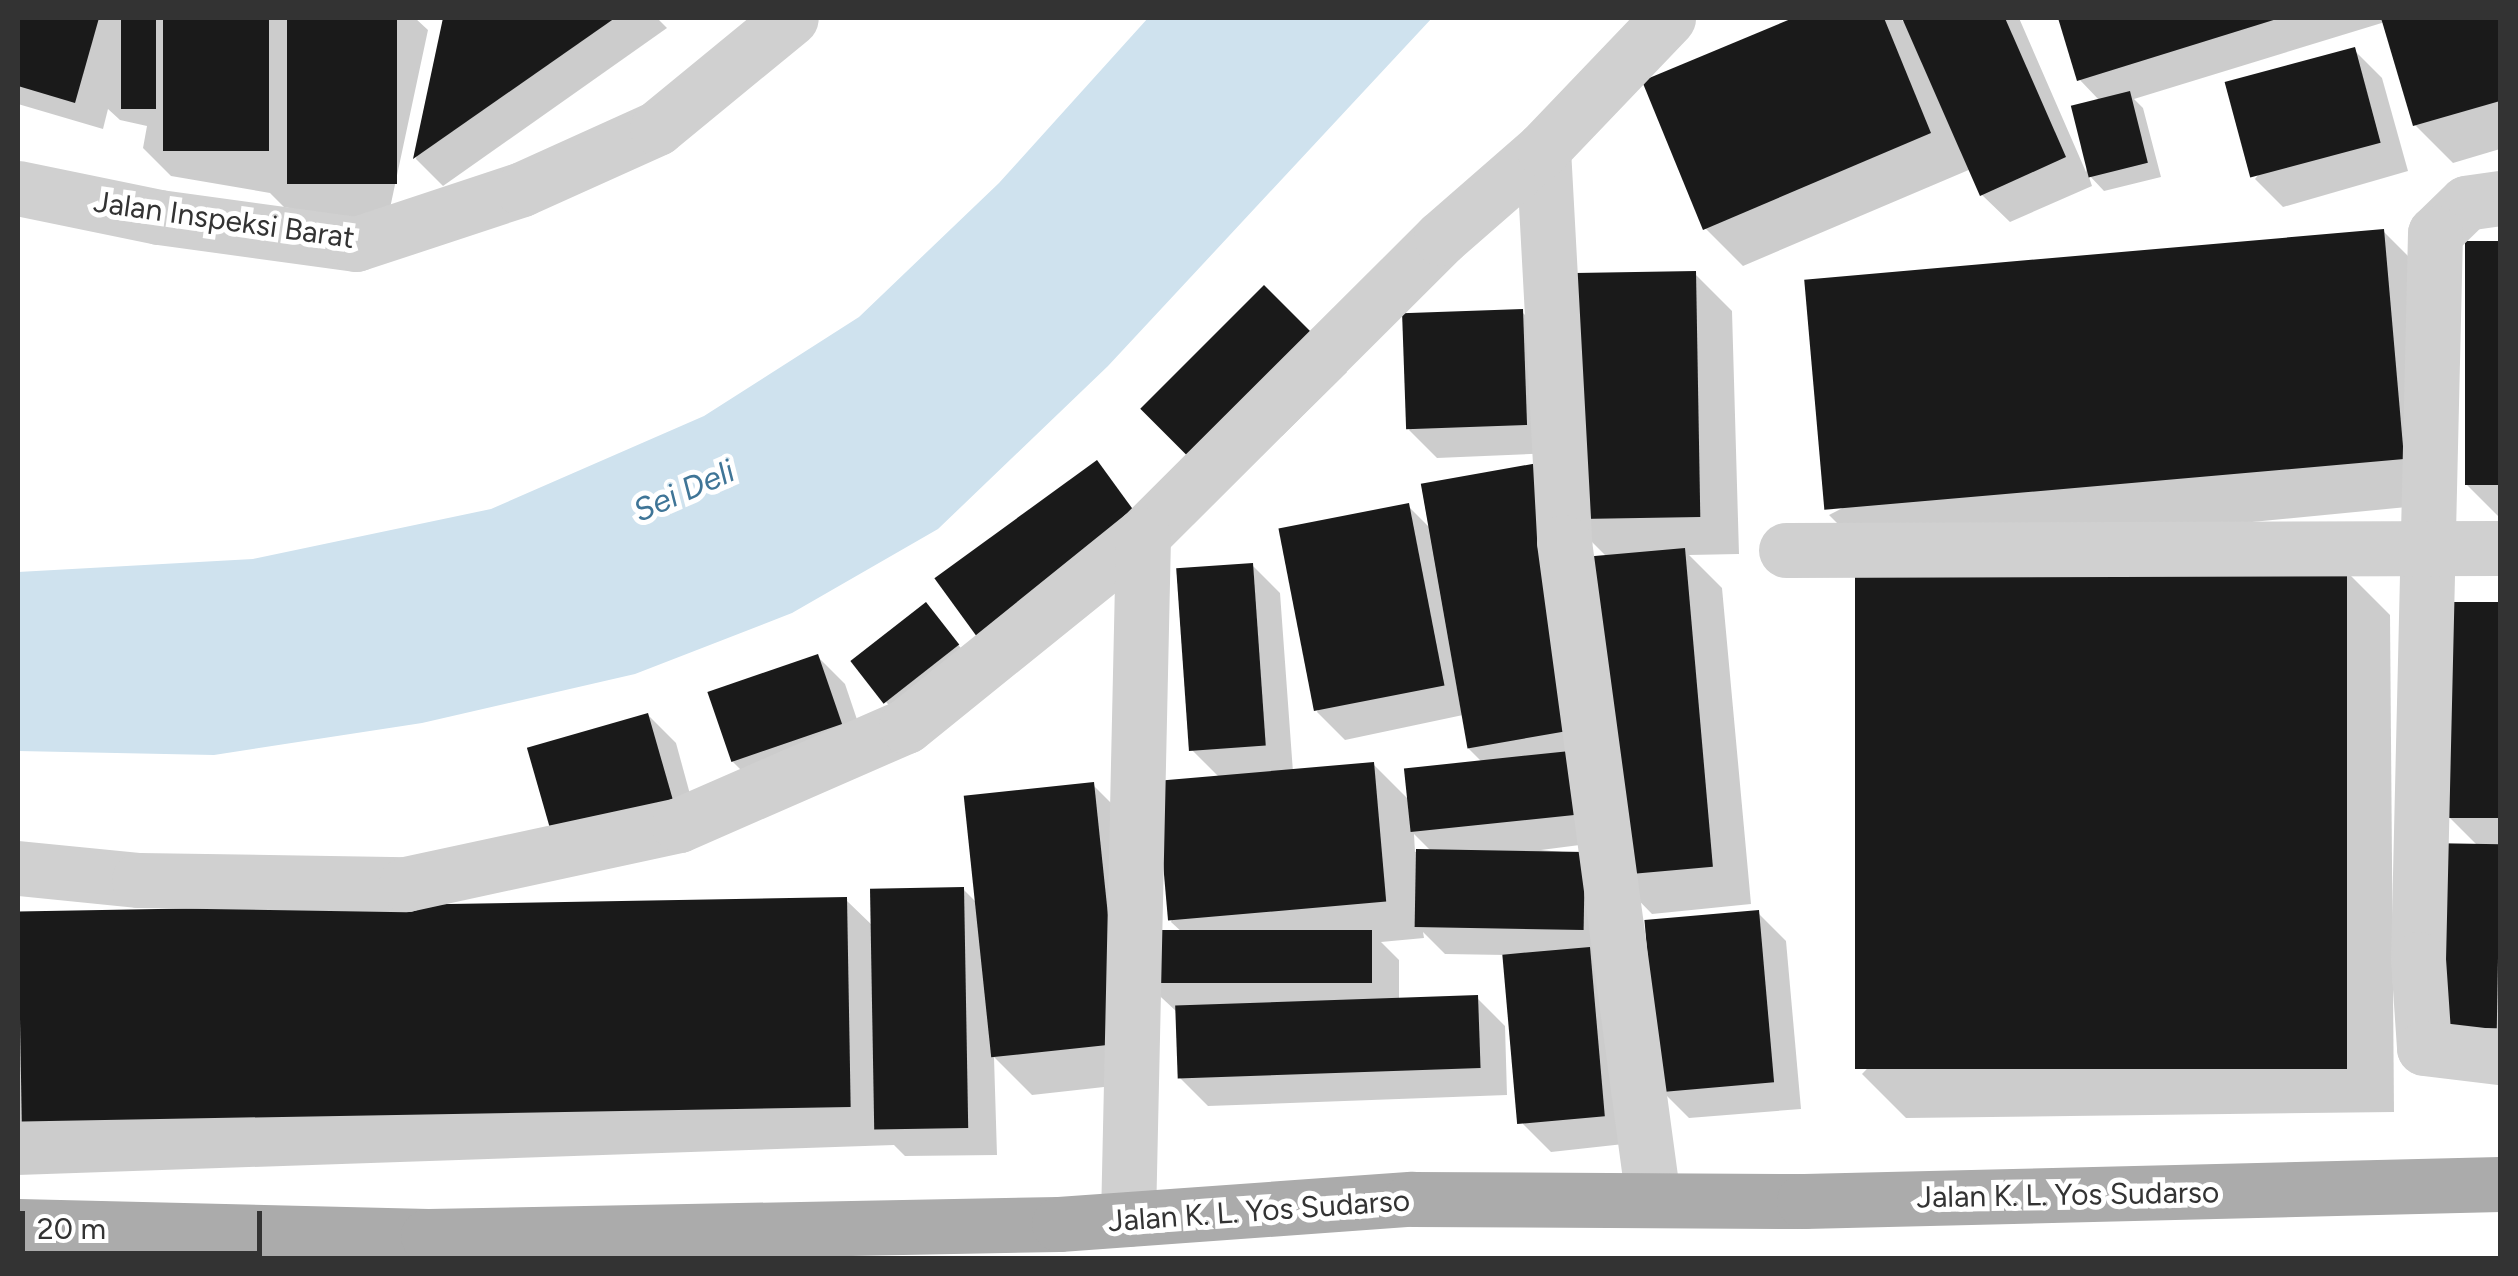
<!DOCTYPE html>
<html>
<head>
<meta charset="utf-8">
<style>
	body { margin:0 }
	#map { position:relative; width:2518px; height:1276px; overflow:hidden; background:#fff; font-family:Figtree,sans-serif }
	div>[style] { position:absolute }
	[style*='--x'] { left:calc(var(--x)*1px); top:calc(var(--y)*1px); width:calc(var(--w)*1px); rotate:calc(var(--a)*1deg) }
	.water>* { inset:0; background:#cfe2ee }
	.shadow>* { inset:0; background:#0003; transform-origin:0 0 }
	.building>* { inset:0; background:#1a1a1a; transform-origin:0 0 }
	.street>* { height:55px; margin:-27.5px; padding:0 27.5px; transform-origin:27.5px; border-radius:27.5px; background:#d0d0d0 }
	.primary>* { height:55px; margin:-27.5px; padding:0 27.5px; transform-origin:27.5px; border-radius:27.5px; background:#ababab }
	span { translate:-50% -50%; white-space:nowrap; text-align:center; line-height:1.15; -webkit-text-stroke:10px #fff; paint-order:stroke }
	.street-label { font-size:30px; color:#333 }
	.water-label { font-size:32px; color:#3f7597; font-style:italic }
	.frame { position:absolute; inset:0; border:20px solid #333; pointer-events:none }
	.scale { position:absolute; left:20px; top:1211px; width:242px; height:45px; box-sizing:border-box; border:5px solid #333; border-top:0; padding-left:12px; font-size:30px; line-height:35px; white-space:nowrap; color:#333; -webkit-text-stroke:8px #fff; paint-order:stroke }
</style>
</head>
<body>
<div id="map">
	<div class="water">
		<i style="clip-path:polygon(1148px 18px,1432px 18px,1108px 366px,938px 529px,792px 613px,635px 674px,422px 723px,214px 755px,18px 751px,18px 572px,253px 559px,491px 509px,704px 416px,859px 317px,999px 183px)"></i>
	</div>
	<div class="shadow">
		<i style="clip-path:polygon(18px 18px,415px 18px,428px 30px,386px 227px,284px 207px,270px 193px,171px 176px,143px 148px,147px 126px,120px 120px,108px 109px,103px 129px,18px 104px)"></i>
		<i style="clip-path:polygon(446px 18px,657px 18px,667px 28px,443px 186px,416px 159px)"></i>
		<i style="clip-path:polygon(1800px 18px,1900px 18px,1908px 26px,1905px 18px,2019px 18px,2086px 172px,2100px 101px,2079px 79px,2061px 18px,2500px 18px,2500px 149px,2453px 163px,2415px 125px,2385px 22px,2134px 99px,2143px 108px,2161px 177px,2104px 191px,2088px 174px,2092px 186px,2010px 222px,1982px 195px,1971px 169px,1743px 266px,1705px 228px,1646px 83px)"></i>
		<i style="clip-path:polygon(2354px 50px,2382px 78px,2408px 171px,2283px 207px,2255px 179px)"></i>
		<i style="clip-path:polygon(2383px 231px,2427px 275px,2448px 503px,1873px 559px,1829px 515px)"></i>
		<i style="clip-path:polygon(2468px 244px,2500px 244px,2500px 518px,2466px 484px)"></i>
		<i style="clip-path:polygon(evenodd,1695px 274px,1732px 311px,1739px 554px,1689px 555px,1722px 588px,1751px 904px,1652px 914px,1615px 876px,1603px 842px,1541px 850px,1584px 854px,1633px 1143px,1551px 1152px,1523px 1124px,1505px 955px,1445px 954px,1423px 932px,1424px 938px,1381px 942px,1399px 960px,1399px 1001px,1477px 998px,1505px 1026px,1507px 1095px,1208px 1106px,1180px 1078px,1177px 1012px,1148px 985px,1158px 1081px,1032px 1095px,994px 1057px,997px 1155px,905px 1156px,894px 1145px,18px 1175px,18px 923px,846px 900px,874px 927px,963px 889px,978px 904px,1093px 785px,1131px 823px,1142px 934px,1184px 934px,1171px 922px,1221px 779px,1192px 750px,1252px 565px,1280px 593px,1293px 772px,1373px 764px,1410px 801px,1484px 764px,1469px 749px,1463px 715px,1345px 740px,1317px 712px,1408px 506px,1431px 529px,1537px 466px,1695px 274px,1580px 530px,1607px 557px,1584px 559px,1580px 530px,1695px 274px,1414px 834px,1432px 852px,1415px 852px,1414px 834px)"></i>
		<i style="clip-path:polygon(1264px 288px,1347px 372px,1282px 436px,1269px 423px)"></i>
		<i style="clip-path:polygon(1522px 312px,1550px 340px,1555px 453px,1437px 458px,1409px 430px)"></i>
		<i style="clip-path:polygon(1096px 464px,1166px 549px,980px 638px)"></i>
		<i style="clip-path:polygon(2346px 571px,2390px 615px,2394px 1112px,1906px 1118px,1862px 1074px)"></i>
		<i style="left:926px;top:605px;width:72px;height:92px;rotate:51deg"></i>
		<i style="clip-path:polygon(2448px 605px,2500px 605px,2500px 1070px,2469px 1070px,2478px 846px,2450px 818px)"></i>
		<i style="clip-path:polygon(817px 656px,845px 684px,868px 752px,761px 790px,733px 762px)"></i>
		<i style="clip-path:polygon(648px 715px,676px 743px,699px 827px,582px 862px)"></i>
		<i style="clip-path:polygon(1758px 913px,1786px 941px,1801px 1109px,1689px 1118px,1661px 1090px)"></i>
	</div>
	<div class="building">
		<i style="clip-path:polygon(18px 18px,99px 18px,75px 103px,18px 86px)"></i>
		<i style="left:121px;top:18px;width:35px;height:91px"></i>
		<i style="left:163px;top:18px;width:106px;height:133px"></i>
		<i style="left:287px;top:18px;width:110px;height:166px"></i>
		<i style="clip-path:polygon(443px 18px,615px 18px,413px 159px)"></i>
		<i style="clip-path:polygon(1793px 18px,1884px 18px,1931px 133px,1703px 230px,1642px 81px)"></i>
		<i style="clip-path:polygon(1902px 18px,2005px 18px,2066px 157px,1980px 196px)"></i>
		<i style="clip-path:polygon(2058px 18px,2280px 18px,2077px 81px)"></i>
		<i style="clip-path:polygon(2381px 18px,2500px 18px,2500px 101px,2413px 126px)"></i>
		<i style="left:2355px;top:47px;width:99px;height:135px;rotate:75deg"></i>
		<i style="left:2130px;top:91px;width:74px;height:61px;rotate:76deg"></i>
		<i style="left:2384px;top:229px;width:231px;height:582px;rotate:85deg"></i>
		<i style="left:2465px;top:241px;width:35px;height:244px"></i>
		<i style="left:1696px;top:271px;width:246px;height:136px;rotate:89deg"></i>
		<i style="left:1264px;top:285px;width:81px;height:175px;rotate:45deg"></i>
		<i style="left:1523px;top:309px;width:116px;height:121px;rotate:88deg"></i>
		<i style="left:1097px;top:460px;width:74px;height:201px;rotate:54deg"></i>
		<i style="left:1538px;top:463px;width:269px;height:119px;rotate:80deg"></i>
		<i style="left:1409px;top:503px;width:186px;height:133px;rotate:79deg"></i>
		<i style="left:1685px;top:548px;width:320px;height:102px;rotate:85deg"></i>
		<i style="left:1253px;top:563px;width:183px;height:77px;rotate:86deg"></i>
		<i style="left:2347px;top:569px;width:500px;height:492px;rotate:90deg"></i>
		<i style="left:926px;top:602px;width:54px;height:96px;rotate:52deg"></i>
		<i style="left:2500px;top:602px;width:216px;height:54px;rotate:90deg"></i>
		<i style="left:818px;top:654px;width:74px;height:117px;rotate:71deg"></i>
		<i style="left:648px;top:713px;width:91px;height:126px;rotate:74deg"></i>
		<i style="left:1570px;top:751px;width:64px;height:167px;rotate:84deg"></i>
		<i style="left:1374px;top:762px;width:140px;height:219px;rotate:85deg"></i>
		<i style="left:1094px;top:782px;width:263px;height:131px;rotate:84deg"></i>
		<i style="left:2426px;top:843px;width:74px;height:184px;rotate:1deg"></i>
		<i style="left:1416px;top:849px;width:169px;height:78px;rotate:1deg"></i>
		<i style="left:964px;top:887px;width:241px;height:94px;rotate:89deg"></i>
		<i style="left:847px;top:897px;width:210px;height:829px;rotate:89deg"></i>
		<i style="left:1759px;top:910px;width:173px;height:115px;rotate:85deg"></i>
		<i style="left:1372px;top:930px;width:53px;height:228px;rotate:90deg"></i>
		<i style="left:1590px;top:947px;width:170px;height:88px;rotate:85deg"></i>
		<i style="left:1478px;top:995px;width:73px;height:303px;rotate:88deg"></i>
	</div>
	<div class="street">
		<i style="--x:1543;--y:149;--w:394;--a:86.9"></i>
		<i style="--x:1564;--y:542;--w:663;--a:82.29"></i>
		<i style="--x:18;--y:188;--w:144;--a:11.6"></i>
		<i style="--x:159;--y:217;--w:199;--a:7.8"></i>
		<i style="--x:356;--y:244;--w:175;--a:-18.3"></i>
		<i style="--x:522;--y:189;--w:148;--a:-24.3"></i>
		<i style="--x:657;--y:128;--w:173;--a:-39.4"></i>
		<i style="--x:2500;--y:198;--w:34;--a:172"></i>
		<i style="--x:2466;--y:203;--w:43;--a:135.9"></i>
		<i style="--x:2435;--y:233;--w:726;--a:91.34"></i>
		<i style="--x:2418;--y:959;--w:89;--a:86.1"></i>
		<i style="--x:2424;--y:1048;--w:77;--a:6.8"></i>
		<i style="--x:1786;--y:550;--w:714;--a:-0.16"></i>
		<i style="--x:18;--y:868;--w:122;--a:5.7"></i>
		<i style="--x:139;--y:880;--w:267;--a:0.9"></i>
		<i style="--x:406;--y:884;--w:279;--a:-12.2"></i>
		<i style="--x:679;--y:825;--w:248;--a:-23.6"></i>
		<i style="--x:906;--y:726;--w:304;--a:-38.9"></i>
		<i style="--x:1143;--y:535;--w:421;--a:-44.9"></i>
		<i style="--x:1441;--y:238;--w:135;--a:-41.1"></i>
		<i style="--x:1543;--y:149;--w:181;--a:-46.3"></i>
		<i style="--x:1128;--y:1219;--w:684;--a:-88.74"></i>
	</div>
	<div class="primary">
		<i style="--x:18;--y:1226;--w:410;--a:1.4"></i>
		<i style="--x:428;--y:1236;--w:631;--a:-1.09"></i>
		<i style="--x:1059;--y:1224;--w:354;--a:-4.1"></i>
		<i style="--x:1412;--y:1199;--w:392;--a:0.3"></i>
		<i style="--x:1804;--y:1201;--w:696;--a:-1.4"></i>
	</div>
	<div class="street-label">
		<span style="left:224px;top:220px;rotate:8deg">Jalan Inspeksi Barat</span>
		<span style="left:2068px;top:1195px;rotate:-1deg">Jalan K. L. Yos Sudarso</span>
		<span style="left:1259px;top:1211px;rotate:-4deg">Jalan K. L. Yos Sudarso</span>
	</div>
	<div class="water-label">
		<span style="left:684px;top:491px;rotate:-24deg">Sei Deli</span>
	</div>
	<div class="frame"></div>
	<div class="scale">20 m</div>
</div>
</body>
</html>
